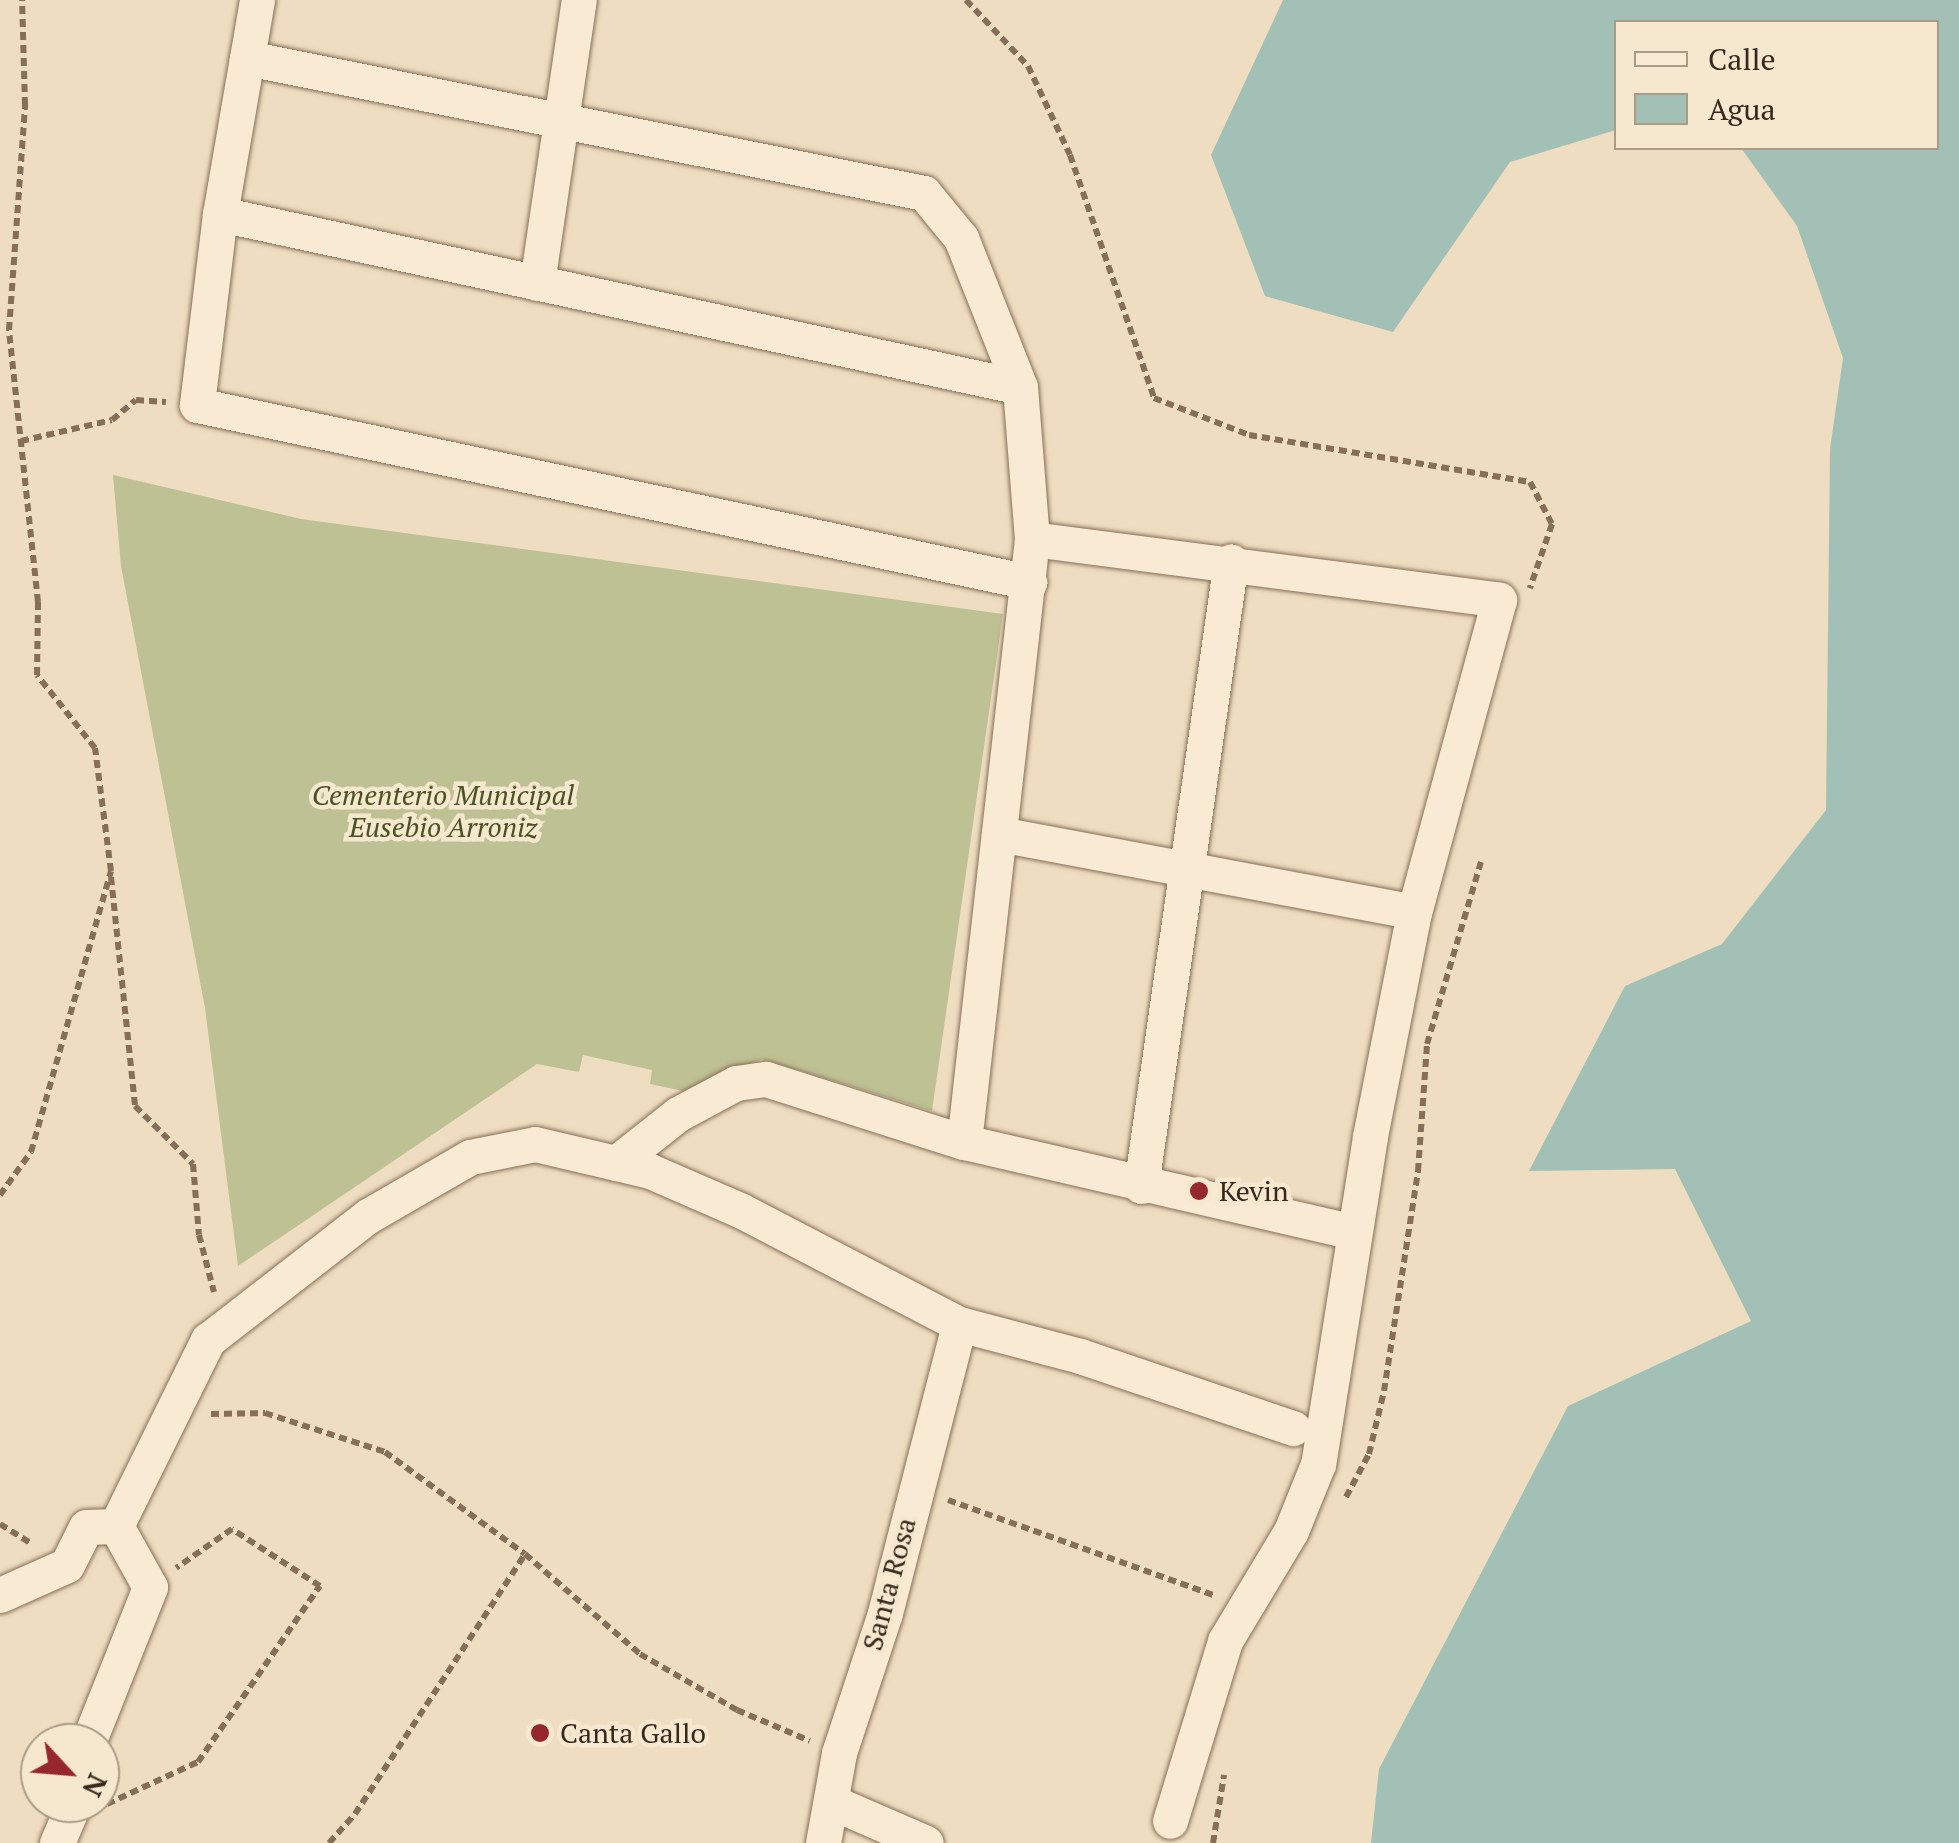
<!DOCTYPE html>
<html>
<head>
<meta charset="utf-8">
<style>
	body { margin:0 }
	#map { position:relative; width:1959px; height:1843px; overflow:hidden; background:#eeddc0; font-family:"PT Serif",serif }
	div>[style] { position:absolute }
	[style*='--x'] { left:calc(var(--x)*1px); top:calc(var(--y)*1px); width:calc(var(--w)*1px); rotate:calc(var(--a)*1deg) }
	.cemetery>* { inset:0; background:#bec193 }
	.water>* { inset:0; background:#a3c0b6 }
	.path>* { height:6px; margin-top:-3px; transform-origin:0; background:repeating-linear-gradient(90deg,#876e58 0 8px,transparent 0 13px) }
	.roads { filter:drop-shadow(0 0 2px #876e58) drop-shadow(0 0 2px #876e58) }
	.street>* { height:35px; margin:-17.5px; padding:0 17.5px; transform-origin:17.5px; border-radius:17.5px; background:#f9ebd3 }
	.dots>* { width:28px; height:28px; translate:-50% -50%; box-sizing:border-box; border:5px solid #f6e8cf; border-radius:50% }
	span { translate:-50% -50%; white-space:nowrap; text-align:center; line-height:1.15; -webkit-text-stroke:9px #f6e8cf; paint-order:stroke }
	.park-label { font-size:28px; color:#4a5323; font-style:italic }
	.poi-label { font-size:28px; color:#37271c }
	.left { translate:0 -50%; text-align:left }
	.street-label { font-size:28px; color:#37271c }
	.legend { position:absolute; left:1614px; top:20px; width:325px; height:130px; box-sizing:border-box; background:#f6e8cf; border:2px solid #aa9b87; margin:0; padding:12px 18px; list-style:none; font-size:30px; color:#37271c }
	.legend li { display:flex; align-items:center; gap:20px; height:50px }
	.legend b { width:50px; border:2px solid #aa9b87 }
	.north { position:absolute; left:20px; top:1723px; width:100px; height:100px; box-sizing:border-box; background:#f6e8cf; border:2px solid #aa9b87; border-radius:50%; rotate:116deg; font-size:28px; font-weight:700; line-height:40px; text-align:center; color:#37271c }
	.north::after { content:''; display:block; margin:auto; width:35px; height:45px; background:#97272f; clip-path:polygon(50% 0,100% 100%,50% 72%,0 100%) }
</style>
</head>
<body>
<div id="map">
	<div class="cemetery">
		<i style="clip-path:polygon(113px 475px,301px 519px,1003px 614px,932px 1111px,762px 1059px,683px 1091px,650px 1084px,652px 1070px,583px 1055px,579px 1072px,537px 1064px,238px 1266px,205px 1008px,121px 566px)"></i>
	</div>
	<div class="water">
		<i style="clip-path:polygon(1283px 0,1959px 0,1959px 1843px,1371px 1843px,1379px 1769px,1568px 1406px,1751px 1321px,1675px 1169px,1529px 1171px,1625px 986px,1722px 944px,1826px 810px,1830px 449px,1843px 358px,1797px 226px,1741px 148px,1936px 148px,1936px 22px,1616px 22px,1616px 130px,1510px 162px,1393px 332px,1265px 296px,1211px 155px)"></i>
	</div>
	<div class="path">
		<i style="--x:966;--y:0;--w:91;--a:46.8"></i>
		<i style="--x:1028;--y:66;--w:98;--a:64.7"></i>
		<i style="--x:1070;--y:155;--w:257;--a:70.9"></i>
		<i style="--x:1154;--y:398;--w:102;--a:21.3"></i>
		<i style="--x:1249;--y:435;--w:285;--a:9.5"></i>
		<i style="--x:1530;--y:482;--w:47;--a:62.4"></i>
		<i style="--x:1552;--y:524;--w:68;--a:109"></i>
		<i style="--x:21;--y:441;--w:93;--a:-13"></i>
		<i style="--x:112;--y:420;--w:31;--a:-40"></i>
		<i style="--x:136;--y:400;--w:30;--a:4"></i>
		<i style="--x:111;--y:877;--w:230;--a:84"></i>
		<i style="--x:135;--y:1106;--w:82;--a:45"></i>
		<i style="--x:193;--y:1164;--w:71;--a:85.2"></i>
		<i style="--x:199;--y:1235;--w:59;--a:75.3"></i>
		<i style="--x:0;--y:1195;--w:53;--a:-54.2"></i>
		<i style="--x:31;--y:1152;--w:292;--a:-74.1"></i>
		<i style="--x:111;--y:871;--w:124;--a:-97.4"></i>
		<i style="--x:95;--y:748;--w:93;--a:-128.5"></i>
		<i style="--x:37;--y:675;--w:73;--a:-89.2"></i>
		<i style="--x:38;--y:602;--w:274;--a:-96.1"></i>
		<i style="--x:9;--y:330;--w:226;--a:-85.9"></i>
		<i style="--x:25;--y:105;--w:105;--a:-91.6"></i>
		<i style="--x:211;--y:1414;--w:54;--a:-1.1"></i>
		<i style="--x:265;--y:1413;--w:126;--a:18"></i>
		<i style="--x:385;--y:1452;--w:173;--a:36.1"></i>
		<i style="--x:525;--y:1554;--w:152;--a:41"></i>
		<i style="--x:640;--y:1654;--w:112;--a:30"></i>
		<i style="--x:737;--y:1710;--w:79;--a:23"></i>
		<i style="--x:1346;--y:1497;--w:49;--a:-61.9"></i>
		<i style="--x:1369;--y:1454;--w:65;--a:-76.6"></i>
		<i style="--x:1384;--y:1391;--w:223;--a:-81.2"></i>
		<i style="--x:1418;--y:1171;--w:127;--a:-85.9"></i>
		<i style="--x:1427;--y:1044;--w:190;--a:-73.5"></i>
		<i style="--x:948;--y:1500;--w:282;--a:19.7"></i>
		<i style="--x:0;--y:1524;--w:38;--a:32"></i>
		<i style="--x:107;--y:1804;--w:100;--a:-24.8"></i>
		<i style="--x:198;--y:1762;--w:214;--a:-55.3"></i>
		<i style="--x:320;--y:1586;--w:105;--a:-147.1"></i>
		<i style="--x:232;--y:1529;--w:68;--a:145.1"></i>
		<i style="--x:329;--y:1843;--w:39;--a:-48"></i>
		<i style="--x:355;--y:1814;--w:311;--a:-56.8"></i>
		<i style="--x:1213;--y:1843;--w:69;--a:-80.8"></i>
	</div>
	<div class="roads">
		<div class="street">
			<i style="--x:257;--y:0;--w:217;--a:99.8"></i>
			<i style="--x:220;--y:214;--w:192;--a:96.9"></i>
			<i style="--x:197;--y:405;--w:851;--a:12.01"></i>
			<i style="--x:247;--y:58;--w:690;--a:11.28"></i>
			<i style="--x:924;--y:193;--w:58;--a:50.6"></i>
			<i style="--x:961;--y:238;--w:160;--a:68.4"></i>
			<i style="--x:1020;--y:387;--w:152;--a:85.5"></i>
			<i style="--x:1032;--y:539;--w:607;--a:96.43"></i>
			<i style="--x:220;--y:214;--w:818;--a:12.2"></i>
			<i style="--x:537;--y:283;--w:286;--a:-81.6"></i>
			<i style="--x:1032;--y:539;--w:471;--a:7.4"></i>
			<i style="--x:1499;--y:600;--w:323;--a:105.2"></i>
			<i style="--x:1414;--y:912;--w:229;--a:101.1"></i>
			<i style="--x:1370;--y:1137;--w:331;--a:99"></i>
			<i style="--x:1318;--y:1464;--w:72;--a:111.9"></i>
			<i style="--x:1291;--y:1531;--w:128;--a:121"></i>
			<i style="--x:1225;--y:1641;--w:188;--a:107"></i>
			<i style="--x:999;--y:834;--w:422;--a:10.6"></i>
			<i style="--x:616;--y:1163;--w:79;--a:-38.3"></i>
			<i style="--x:678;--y:1114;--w:66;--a:-28.1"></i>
			<i style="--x:736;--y:1083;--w:30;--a:-8"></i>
			<i style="--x:766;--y:1079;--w:208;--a:17.7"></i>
			<i style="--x:964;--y:1142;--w:400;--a:13"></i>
			<i style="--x:1141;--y:1186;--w:631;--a:-81.81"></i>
			<i style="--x:0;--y:1595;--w:73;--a:-24.1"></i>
			<i style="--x:67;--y:1565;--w:42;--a:-63.4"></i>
			<i style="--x:86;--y:1527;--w:30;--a:-2"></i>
			<i style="--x:88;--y:1743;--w:168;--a:-68.3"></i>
			<i style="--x:150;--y:1587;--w:70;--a:-119.1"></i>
			<i style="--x:116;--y:1526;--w:208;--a:-63.7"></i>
			<i style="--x:208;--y:1340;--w:202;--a:-37.8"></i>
			<i style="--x:368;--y:1216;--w:118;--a:-30"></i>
			<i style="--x:470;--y:1157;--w:66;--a:-11.3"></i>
			<i style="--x:535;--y:1144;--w:118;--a:13.2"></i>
			<i style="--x:650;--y:1171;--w:100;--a:23.5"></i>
			<i style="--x:742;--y:1211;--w:245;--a:27.5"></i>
			<i style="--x:959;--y:1324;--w:125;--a:14.8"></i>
			<i style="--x:1080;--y:1356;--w:225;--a:18.7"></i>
			<i style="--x:834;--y:1803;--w:100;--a:23.5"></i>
			<i style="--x:57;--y:1843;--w:43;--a:-67"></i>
			<i style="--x:823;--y:1843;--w:91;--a:-79.9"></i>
			<i style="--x:839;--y:1753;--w:147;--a:-71.8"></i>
			<i style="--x:885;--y:1613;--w:298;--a:-75.6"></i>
		</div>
	</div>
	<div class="dots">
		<i style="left:1199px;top:1191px;background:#97272f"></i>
		<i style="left:540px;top:1733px;background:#97272f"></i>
	</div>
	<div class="park-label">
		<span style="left:443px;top:811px">Cementerio Municipal<br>Eusebio Arroniz</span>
	</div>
	<div class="poi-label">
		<span class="left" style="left:1219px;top:1191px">Kevin</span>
		<span class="left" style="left:560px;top:1733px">Canta Gallo</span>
	</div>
	<div class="street-label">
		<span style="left:889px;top:1584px;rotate:-75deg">Santa Rosa</span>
	</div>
	<ul class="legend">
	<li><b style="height:12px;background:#f9ebd3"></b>Calle</li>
	<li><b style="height:28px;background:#a3c0b6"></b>Agua</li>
	</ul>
	<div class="north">N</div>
</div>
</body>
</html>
